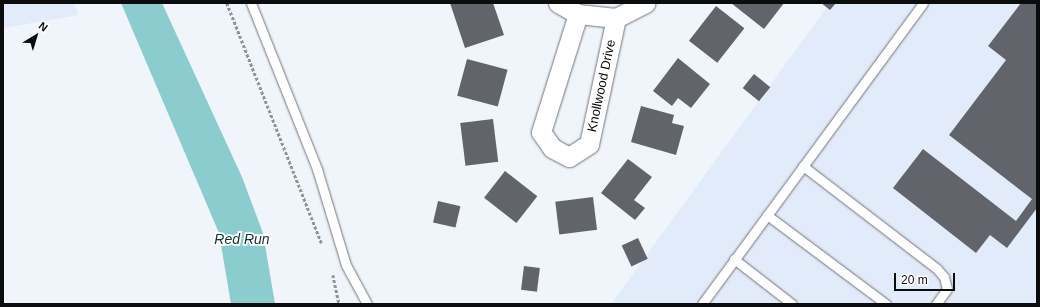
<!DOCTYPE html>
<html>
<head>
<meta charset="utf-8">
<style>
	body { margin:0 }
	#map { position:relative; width:1040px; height:307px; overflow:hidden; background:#f0f5fc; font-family:Helvetica,sans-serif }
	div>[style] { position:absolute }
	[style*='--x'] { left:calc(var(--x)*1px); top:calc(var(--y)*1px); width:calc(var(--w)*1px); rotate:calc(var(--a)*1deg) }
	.built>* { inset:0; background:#e2ebf9 }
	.water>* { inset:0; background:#8bcdce }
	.building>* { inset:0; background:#61656b; transform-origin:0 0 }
	.path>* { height:2.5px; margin-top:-1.25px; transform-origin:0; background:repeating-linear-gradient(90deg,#909499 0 3px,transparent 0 5px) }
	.roads { filter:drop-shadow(0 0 1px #71757b) drop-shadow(0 0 1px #71757b) }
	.lane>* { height:9px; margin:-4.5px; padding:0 4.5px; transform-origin:4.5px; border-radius:4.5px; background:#fff }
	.street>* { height:19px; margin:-9.5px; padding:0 9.5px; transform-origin:9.5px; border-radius:9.5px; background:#fff }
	span { translate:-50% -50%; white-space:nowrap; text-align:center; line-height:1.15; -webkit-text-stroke:3.5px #fff; paint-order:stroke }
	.street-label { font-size:13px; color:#0a0c0e }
	.water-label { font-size:14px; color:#0e3031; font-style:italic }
	.frame { position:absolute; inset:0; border:4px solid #0a0c0e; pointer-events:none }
	.north { position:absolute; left:16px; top:16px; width:40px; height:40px; -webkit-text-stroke:3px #fff; paint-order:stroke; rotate:38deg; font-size:11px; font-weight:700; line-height:16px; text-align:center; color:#0a0c0e }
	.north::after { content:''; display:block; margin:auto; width:14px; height:18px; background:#0a0c0e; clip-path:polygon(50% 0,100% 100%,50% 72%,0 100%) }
	.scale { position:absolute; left:894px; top:273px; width:61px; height:18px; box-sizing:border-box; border:2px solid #0a0c0e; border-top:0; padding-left:5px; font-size:12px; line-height:14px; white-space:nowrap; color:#0a0c0e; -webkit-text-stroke:3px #fff; paint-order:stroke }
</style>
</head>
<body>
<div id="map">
	<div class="built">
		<i style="clip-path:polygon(3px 3px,74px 3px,79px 15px,3px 28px)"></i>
		<i style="clip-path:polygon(830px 3px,1037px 3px,1037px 304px,611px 304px)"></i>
	</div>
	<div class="water">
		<i style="clip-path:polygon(121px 3px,162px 3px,242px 177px,263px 233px,275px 304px,231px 304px,219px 233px)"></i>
	</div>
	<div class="building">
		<i style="clip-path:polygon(450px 3px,493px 3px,504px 35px,465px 48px)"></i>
		<i style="clip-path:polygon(731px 3px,784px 3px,764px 29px)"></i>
		<i style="clip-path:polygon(821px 3px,836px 3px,830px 10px)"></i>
		<i style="clip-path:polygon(1021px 3px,1037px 3px,1037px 208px,1007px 248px,990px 235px,976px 253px,893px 188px,923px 149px,1016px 221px,1032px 199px,949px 135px,1006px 60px,988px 46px)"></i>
		<i style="left:716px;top:6px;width:36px;height:44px;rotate:38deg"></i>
		<i style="clip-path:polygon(678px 58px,710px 84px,691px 108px,678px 98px,672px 106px,653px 91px)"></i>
		<i style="left:467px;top:59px;width:42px;height:38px;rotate:15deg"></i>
		<i style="left:754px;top:74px;width:21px;height:18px;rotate:39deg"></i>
		<i style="clip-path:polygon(641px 106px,674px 115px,672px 123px,684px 126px,676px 155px,631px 142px)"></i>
		<i style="left:493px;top:119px;width:43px;height:33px;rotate:83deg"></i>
		<i style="clip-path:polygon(628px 159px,652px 177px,634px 200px,645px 208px,635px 220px,601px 193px)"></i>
		<i style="left:505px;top:171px;width:41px;height:34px;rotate:38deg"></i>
		<i style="left:593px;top:197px;width:33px;height:38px;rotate:83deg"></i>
		<i style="left:438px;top:201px;width:23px;height:22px;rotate:13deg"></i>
		<i style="left:638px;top:238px;width:23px;height:18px;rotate:65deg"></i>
		<i style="left:524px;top:266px;width:16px;height:24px;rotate:7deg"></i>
	</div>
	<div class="path">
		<i style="--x:227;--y:3;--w:259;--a:68.5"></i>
		<i style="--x:333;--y:275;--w:30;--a:78"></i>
	</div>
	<div class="roads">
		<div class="lane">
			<i style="--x:251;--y:3;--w:179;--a:68.3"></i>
			<i style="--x:317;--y:169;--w:100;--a:73.2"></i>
			<i style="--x:346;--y:265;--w:44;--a:61.7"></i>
			<i style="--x:803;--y:166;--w:169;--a:37.5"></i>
			<i style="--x:937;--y:269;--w:11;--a:49"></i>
			<i style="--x:944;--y:277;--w:12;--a:76"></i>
			<i style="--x:947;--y:289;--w:19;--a:126"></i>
			<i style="--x:767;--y:215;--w:149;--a:36.8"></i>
			<i style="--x:734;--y:259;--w:73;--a:37.8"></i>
			<i style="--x:702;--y:304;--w:373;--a:-53.7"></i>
		</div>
		<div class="street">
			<i style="--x:558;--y:3;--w:23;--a:29"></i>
			<i style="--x:578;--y:14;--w:38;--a:6"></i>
			<i style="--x:616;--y:18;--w:33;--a:-27"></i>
			<i style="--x:578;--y:14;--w:124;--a:107.4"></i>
			<i style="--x:541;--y:132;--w:19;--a:55"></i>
			<i style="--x:552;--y:148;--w:19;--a:28"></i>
			<i style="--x:569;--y:157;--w:24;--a:-33"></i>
			<i style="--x:589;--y:144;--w:129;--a:-77.9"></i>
		</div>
	</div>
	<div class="street-label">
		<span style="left:602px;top:86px;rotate:-78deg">Knollwood Drive</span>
	</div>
	<div class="water-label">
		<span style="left:242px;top:239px">Red Run</span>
	</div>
	<div class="frame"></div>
	<div class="north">N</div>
	<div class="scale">20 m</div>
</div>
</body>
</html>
